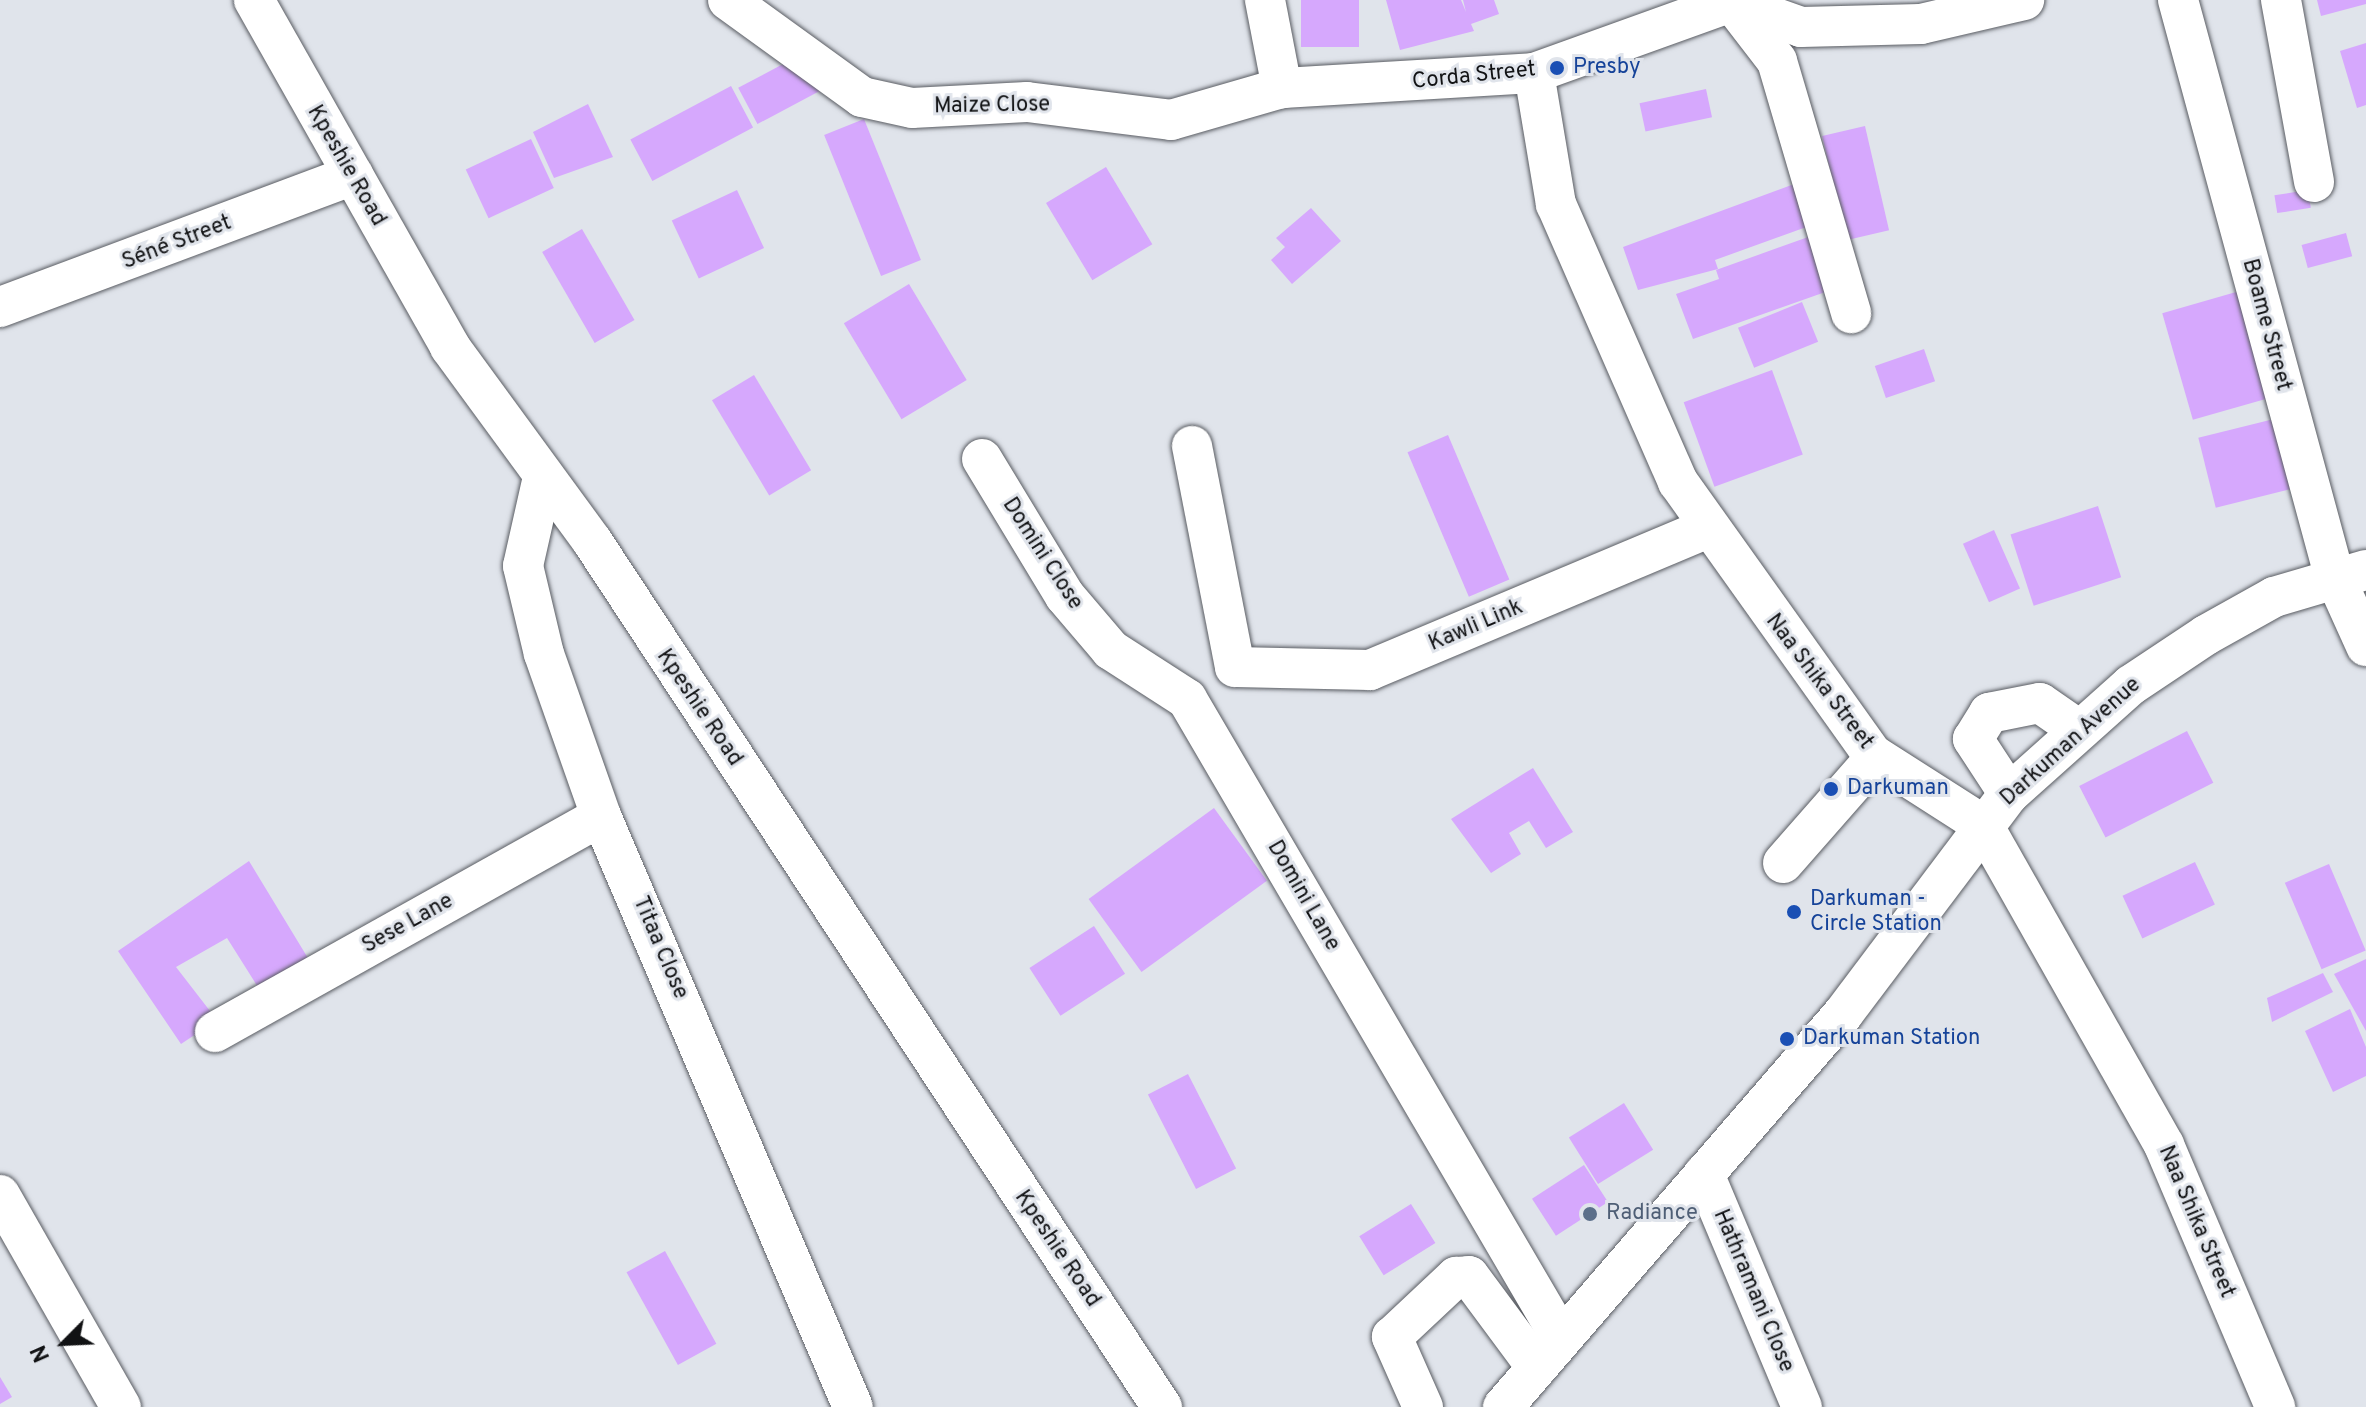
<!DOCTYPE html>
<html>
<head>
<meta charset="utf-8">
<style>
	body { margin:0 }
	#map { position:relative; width:2366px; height:1407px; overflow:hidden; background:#e0e4eb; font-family:Overpass,sans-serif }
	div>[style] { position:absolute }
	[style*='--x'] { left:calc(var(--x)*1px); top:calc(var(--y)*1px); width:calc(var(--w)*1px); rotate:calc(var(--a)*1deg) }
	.building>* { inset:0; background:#d6a8fd; transform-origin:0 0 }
	.roads { filter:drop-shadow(0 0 2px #595c62) drop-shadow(0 0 2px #595c62) }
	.minor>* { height:40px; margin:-20px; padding:0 20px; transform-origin:20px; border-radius:20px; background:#fff }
	.dots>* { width:22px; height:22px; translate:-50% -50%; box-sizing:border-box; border:4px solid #e0e4eb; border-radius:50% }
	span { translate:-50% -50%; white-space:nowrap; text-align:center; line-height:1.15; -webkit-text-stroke:6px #e0e4eb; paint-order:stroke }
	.transit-label { font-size:22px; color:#164399 }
	.left { translate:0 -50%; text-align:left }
	.street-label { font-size:22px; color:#111214 }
	.service-label { font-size:22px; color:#4e5e75 }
	.north { position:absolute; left:24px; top:1303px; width:80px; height:80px; -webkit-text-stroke:6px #e0e4eb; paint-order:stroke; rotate:246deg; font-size:22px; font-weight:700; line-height:32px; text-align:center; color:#111214 }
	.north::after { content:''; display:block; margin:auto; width:28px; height:36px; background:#111214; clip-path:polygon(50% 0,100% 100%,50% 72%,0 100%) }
</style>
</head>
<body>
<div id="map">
	<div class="building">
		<i style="left:1301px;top:0;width:58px;height:47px"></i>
		<i style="clip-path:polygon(1386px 0,1461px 0,1466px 12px,1463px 0,1494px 0,1499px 14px,1471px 24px,1474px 31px,1400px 50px)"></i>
		<i style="clip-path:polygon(2317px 0,2366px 0,2366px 4px,2321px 16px)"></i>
		<i style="clip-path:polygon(2366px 43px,2366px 105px,2357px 108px,2340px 51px)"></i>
		<i style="left:800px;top:55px;width:41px;height:70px;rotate:62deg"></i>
		<i style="left:731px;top:86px;width:47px;height:114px;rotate:62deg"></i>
		<i style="left:1706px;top:89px;width:29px;height:68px;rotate:78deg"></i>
		<i style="clip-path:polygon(588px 104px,613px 157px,554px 178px,533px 132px)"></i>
		<i style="left:864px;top:119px;width:152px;height:43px;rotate:68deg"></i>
		<i style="left:1865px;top:126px;width:107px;height:44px;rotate:77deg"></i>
		<i style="left:531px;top:139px;width:54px;height:72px;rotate:65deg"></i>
		<i style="left:1106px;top:167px;width:90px;height:70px;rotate:59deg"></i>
		<i style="clip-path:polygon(1797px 183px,1812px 225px,1715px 260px,1718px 269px,1638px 290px,1623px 247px)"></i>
		<i style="left:737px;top:190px;width:64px;height:72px;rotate:65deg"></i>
		<i style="left:2308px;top:190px;width:18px;height:34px;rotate:81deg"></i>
		<i style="clip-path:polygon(1311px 208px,1341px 241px,1292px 284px,1271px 260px,1285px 247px,1276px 238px)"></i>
		<i style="left:582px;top:229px;width:105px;height:46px;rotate:60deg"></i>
		<i style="left:2346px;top:233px;width:24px;height:46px;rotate:75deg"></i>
		<i style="clip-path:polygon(1811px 236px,1831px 290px,1693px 339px,1676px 294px,1719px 279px,1716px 270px)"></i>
		<i style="left:909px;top:284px;width:112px;height:76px;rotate:59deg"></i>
		<i style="left:2243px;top:290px;width:111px;height:84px;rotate:74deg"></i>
		<i style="left:1802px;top:302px;width:43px;height:69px;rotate:68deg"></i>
		<i style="left:1924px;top:349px;width:34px;height:52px;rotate:71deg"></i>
		<i style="left:1772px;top:370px;width:90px;height:94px;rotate:70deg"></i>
		<i style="left:754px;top:375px;width:111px;height:49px;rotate:59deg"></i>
		<i style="left:2274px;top:419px;width:72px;height:78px;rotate:76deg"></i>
		<i style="left:1448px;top:435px;width:157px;height:44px;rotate:67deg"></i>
		<i style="left:2098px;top:506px;width:75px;height:92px;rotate:72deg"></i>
		<i style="left:1994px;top:530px;width:64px;height:34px;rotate:66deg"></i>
		<i style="left:2187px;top:731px;width:58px;height:121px;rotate:63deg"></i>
		<i style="clip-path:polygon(1533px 768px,1573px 832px,1546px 848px,1529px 821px,1509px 833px,1521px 854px,1491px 873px,1451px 819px)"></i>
		<i style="left:1214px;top:808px;width:90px;height:155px;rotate:54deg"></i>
		<i style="clip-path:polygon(249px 861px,317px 973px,266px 1000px,227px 938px,176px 967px,217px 1020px,181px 1044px,118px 951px)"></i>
		<i style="left:2195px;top:862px;width:47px;height:80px;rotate:65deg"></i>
		<i style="left:2329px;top:864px;width:94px;height:48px;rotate:67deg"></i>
		<i style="left:1094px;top:926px;width:57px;height:77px;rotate:57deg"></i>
		<i style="clip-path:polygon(2366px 959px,2366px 1031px,2334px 974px)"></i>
		<i style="clip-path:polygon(2323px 973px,2333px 992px,2272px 1022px,2267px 998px)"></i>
		<i style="clip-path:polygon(2350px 1009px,2366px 1047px,2366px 1076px,2333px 1092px,2305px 1031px)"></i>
		<i style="left:1188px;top:1074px;width:106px;height:45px;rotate:63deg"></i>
		<i style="left:1624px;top:1103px;width:55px;height:65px;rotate:58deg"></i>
		<i style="left:1584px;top:1165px;width:44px;height:62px;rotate:57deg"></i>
		<i style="left:1411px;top:1204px;width:46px;height:61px;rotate:58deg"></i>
		<i style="left:665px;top:1251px;width:106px;height:44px;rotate:61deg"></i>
		<i style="clip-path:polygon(0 1377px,12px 1397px,0 1404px)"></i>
	</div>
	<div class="roads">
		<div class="minor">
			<i style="--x:254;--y:0;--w:399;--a:60.5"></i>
			<i style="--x:450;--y:347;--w:240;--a:53.8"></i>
			<i style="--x:592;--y:541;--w:1037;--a:56.65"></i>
			<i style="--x:728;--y:0;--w:165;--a:35.9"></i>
			<i style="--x:862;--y:97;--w:51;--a:12.4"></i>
			<i style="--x:912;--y:108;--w:115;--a:-3"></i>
			<i style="--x:1027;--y:102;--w:145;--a:7.1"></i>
			<i style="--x:1171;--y:120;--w:116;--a:-16.1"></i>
			<i style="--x:1265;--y:0;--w:90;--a:79.1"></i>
			<i style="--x:1282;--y:88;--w:252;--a:-3.4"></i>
			<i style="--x:1534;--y:73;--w:209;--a:-19.8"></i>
			<i style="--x:1731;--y:2;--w:74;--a:19.7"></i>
			<i style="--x:1801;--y:27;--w:120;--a:-1.4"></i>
			<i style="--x:1921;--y:24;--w:106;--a:-13.1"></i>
			<i style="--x:1730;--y:0;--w:77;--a:52.4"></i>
			<i style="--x:1777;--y:61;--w:263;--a:73.6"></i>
			<i style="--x:2178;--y:0;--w:596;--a:74.82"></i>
			<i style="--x:2334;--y:575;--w:78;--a:65.7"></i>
			<i style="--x:2281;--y:0;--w:185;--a:79.7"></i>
			<i style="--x:1534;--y:73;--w:133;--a:80.5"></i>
			<i style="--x:1556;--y:204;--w:304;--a:66.3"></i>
			<i style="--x:1678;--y:482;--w:334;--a:54.5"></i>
			<i style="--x:1872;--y:754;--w:132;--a:32.6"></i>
			<i style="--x:1983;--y:825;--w:368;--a:60.5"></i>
			<i style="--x:2164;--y:1145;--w:285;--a:67"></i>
			<i style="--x:0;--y:307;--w:377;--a:-20.5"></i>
			<i style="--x:1192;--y:446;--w:225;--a:79"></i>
			<i style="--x:982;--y:459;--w:160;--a:58.8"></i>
			<i style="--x:1065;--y:596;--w:71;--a:49.6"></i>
			<i style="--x:1111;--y:650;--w:90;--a:32.8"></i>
			<i style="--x:1187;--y:699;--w:740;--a:59.66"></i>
			<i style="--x:543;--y:477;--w:91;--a:102.7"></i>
			<i style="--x:523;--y:566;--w:90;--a:76.6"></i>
			<i style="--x:544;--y:654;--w:172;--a:70.6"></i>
			<i style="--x:601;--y:816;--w:642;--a:66.91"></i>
			<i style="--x:1235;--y:667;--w:135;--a:1.3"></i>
			<i style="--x:1370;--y:670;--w:364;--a:-22.8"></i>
			<i style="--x:2009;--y:794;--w:66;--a:-123.2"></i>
			<i style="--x:1973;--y:739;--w:31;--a:-58"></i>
			<i style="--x:1989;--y:713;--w:52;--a:-11.1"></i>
			<i style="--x:2040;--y:703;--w:47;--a:34.7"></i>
			<i style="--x:1783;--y:863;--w:141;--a:-48.7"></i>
			<i style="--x:215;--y:1032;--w:442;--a:-29.2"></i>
			<i style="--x:1704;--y:1174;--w:253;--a:67.2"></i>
			<i style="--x:0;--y:1195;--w:244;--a:60.3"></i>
			<i style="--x:1423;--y:1407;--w:77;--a:-113.9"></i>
			<i style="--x:1392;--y:1337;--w:88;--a:-43.2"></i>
			<i style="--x:1456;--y:1277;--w:13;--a:-4"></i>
			<i style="--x:1469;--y:1276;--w:114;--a:53.5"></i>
			<i style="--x:1503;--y:1407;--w:520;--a:-49.14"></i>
			<i style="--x:1843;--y:1014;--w:276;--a:-53"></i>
			<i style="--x:2009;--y:794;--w:164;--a:-41.8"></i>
			<i style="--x:2131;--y:685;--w:90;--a:-33.7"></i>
			<i style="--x:2206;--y:635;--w:78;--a:-29.2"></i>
			<i style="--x:2274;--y:597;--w:96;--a:-16.4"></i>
		</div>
	</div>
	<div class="dots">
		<i style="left:1557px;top:68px;background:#1a4fb4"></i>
		<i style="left:1831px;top:789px;background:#1a4fb4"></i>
		<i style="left:1794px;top:912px;background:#1a4fb4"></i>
		<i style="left:1787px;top:1039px;background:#1a4fb4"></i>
		<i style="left:1590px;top:1214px;background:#5c6f8a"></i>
	</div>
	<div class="transit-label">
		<span class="left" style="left:1573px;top:68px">Presby</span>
		<span class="left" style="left:1847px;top:789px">Darkuman</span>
		<span class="left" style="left:1810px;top:912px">Darkuman -<br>Circle Station</span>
		<span class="left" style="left:1803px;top:1039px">Darkuman Station</span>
	</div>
	<div class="street-label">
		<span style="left:1474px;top:76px;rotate:-6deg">Corda Street</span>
		<span style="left:992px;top:106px;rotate:-1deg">Maize Close</span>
		<span style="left:346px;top:166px;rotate:60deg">Kpeshie Road</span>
		<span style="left:177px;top:243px;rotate:-21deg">Séné Street</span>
		<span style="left:2266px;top:325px;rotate:75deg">Boame Street</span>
		<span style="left:1042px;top:554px;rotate:57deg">Domini Close</span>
		<span style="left:1476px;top:626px;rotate:-23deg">Kawli Link</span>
		<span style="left:1819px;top:682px;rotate:53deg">Naa Shika Street</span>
		<span style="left:699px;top:708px;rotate:56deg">Kpeshie Road</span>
		<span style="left:2071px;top:742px;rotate:-42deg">Darkuman Avenue</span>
		<span style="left:1303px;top:896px;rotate:60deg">Domini Lane</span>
		<span style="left:408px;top:924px;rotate:-29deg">Sese Lane</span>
		<span style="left:660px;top:948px;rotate:67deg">Titaa Close</span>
		<span style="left:2196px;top:1222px;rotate:67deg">Naa Shika Street</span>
		<span style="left:1057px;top:1249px;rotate:56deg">Kpeshie Road</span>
		<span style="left:1753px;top:1291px;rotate:67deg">Hathramani Close</span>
	</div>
	<div class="service-label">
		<span class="left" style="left:1606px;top:1214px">Radiance</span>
	</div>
	<div class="north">N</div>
</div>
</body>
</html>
